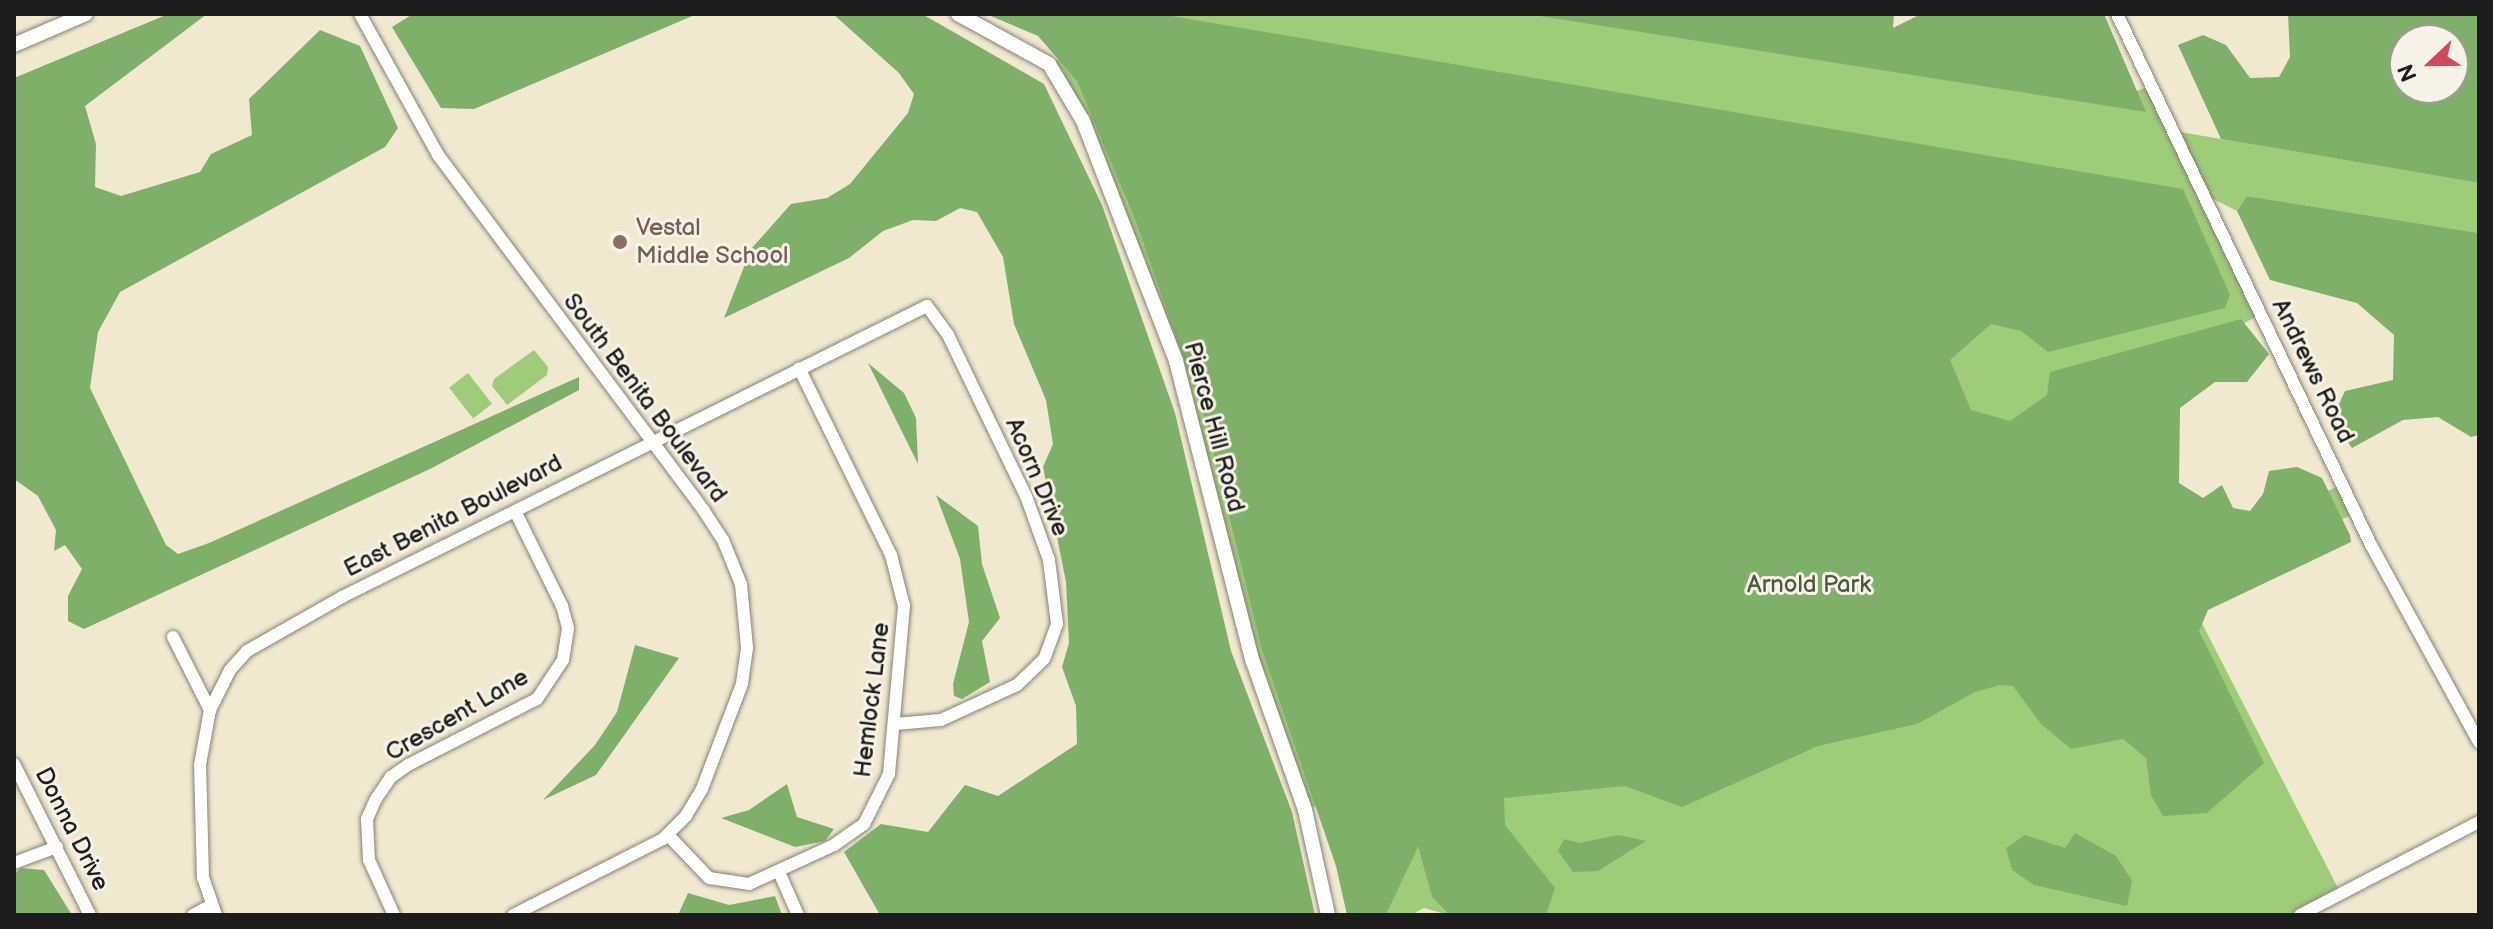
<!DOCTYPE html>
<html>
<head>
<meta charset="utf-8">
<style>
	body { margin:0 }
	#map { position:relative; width:2493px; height:929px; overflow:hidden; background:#f1e8d0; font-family:"Balsamiq Sans",sans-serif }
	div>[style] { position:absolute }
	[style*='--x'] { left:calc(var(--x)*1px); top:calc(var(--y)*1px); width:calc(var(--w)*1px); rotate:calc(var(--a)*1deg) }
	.green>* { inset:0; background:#9fcc79; transform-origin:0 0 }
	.forest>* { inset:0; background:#7fb069 }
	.roads { filter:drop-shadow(0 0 2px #868276) drop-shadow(0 0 2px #868276) }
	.minor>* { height:12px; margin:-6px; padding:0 6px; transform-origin:6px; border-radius:6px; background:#fff }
	.tertiary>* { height:14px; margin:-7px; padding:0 7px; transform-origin:7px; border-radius:7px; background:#fff }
	.dots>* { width:22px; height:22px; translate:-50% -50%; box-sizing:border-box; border:4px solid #f7f3e8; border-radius:50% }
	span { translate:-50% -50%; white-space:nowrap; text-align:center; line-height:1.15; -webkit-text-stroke:6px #f7f3e8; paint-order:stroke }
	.education-label { font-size:24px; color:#785e54 }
	.left { translate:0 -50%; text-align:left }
	.street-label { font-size:24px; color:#1c1c1c }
	.park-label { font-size:24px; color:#4a5a3d }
	.frame { position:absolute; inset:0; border:16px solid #1c1c1c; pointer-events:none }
	.north { position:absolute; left:2389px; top:24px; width:80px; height:80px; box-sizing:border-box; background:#f7f3e8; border:2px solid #9f9d96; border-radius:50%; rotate:248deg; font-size:22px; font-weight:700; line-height:32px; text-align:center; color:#1c1c1c }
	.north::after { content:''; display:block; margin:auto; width:28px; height:36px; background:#d1495b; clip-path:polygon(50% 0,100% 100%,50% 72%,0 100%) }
</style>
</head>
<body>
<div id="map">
	<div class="green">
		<i style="clip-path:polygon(1149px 14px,1538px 14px,2103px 105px,2149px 86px,2261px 314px,2089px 408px,2172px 567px,2342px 484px,2359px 511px,2189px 598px,2341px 894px,2300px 915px,1498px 915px,1439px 763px,1305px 810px,1253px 662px,1187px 398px,1083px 121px,1049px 64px)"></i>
		<i style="clip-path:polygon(2180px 132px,2479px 183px,2479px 233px,2247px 196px,2237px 211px,2211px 198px)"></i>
		<i style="clip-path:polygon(534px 350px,548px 367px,547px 375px,507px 405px,492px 386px,494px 379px)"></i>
		<i style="left:468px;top:373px;width:39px;height:24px;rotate:52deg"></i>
		<i style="clip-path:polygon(1418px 846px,1432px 897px,1449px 915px,1424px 908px,1411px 915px,1386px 915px)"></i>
	</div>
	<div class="forest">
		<i style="clip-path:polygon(207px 14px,85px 106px,96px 144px,95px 187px,121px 196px,200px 172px,211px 154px,252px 135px,249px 99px,320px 30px,360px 46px,398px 128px,385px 147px,120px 292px,98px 332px,90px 388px,166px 545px,178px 554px,209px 543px,579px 377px,579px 390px,430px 469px,84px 629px,68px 621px,68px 596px,82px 569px,65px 545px,54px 551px,56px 530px,38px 496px,14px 479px,14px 78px,166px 15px)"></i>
		<i style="clip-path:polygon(413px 14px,697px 14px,474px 109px,441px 108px,392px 27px)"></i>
		<i style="clip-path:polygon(833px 14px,922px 14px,1044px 84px,1102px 205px,1175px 413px,1231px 651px,1292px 812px,1315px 915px,880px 915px,844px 852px,881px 824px,928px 832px,965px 785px,998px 796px,1077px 744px,1076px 706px,1062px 667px,1069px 643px,1066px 582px,1043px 467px,1053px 444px,1046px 400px,1014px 324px,1003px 257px,977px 212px,960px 208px,936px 221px,913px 220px,883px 231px,849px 258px,724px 318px,751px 249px,791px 204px,827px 198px,850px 184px,908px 113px,914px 94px,899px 73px)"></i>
		<i style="clip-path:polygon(986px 14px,1160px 14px,2183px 189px,2230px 295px,2225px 308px,2048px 352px,2021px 331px,1991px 324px,1950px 360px,1971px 410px,2010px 421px,2047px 395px,2050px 372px,2241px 319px,2269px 354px,2247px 382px,2215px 382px,2180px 408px,2179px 483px,2203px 498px,2222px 485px,2233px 508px,2250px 511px,2263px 494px,2269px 471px,2297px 467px,2322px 478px,2350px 535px,2351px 542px,2208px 610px,2199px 631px,2264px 763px,2207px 813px,2163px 816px,2151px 795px,2146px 758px,2123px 739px,2071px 749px,2041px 724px,2013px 686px,2000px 685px,1975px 692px,1917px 724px,1818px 746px,1682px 807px,1625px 786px,1504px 798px,1505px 825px,1555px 888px,1546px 915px,1449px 915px,1432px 897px,1418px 847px,1386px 915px,1347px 915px,1336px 866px,1262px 650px,1206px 422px,1135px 219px,1077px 81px,1038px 36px)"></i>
		<i style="clip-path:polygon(1527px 14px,1894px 14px,1893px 28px,1921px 14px,2104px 14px,2146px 112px)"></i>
		<i style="clip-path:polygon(evenodd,2288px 14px,2479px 14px,2479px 183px,2221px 139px,2178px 45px,2203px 35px,2226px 45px,2250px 78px,2279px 77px,2290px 57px,2288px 14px,2405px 40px,2453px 40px,2453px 88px,2405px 88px,2405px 40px)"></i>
		<i style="clip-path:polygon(2247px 196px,2479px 233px,2479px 435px,2471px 437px,2438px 417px,2403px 420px,2352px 448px,2332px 419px,2345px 391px,2393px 380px,2394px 335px,2357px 303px,2270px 280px,2237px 211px)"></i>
		<i style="clip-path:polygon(868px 363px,904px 393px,916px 418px,918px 464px)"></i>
		<i style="clip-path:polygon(936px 495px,978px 526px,982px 564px,1000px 618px,982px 641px,990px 682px,962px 699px,954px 696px,953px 684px,969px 622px,960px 559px)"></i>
		<i style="clip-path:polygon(635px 645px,679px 658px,596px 775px,543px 800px,595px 745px,617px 712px)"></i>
		<i style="clip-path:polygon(787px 784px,797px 817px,834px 829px,825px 841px,795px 847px,721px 818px,749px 810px)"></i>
		<i style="clip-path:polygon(2075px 833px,2116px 856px,2132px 881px,2127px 906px,2034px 885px,2012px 870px,2006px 848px,2025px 835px,2065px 848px)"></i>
		<i style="clip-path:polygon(1619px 835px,1646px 841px,1598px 871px,1573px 872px,1558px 851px,1564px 839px,1579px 843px)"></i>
		<i style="clip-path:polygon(21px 868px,44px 870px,72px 915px,14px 915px,14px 874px)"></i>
		<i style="clip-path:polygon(688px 893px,729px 905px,775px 896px,782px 915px,678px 915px)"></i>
	</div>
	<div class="roads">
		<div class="minor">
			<i style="--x:360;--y:14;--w:161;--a:61"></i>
			<i style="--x:438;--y:155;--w:444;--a:53.2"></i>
			<i style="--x:704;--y:511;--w:35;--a:57"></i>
			<i style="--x:723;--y:540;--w:48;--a:67.8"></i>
			<i style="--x:741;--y:584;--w:64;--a:84.6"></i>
			<i style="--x:747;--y:648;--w:36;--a:98"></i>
			<i style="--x:742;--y:684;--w:112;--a:110.9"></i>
			<i style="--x:702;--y:789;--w:31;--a:121"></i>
			<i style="--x:686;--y:816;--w:33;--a:135"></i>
			<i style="--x:663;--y:839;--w:168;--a:153.1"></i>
			<i style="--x:2117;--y:14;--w:589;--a:64.44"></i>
			<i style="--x:2371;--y:545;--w:225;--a:61.3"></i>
			<i style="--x:173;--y:637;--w:82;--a:63.1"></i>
			<i style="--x:14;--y:764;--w:169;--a:63.3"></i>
			<i style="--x:668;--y:835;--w:59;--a:46.4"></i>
			<i style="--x:709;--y:878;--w:40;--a:8.5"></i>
			<i style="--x:749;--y:884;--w:94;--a:-24.6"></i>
			<i style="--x:834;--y:845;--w:37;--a:-35"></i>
			<i style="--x:864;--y:824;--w:56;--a:-63.4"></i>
			<i style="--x:889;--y:774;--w:169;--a:-84.9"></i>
			<i style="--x:904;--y:606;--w:53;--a:-104.3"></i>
			<i style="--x:891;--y:555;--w:208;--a:-116.2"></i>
			<i style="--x:14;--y:863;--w:46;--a:-20.4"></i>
			<i style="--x:779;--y:872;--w:47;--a:66.2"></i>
			<i style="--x:193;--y:915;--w:19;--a:-28"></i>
			<i style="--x:216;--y:915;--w:39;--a:-109"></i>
			<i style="--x:203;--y:878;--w:113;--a:-91.5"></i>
			<i style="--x:200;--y:765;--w:56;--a:-79.7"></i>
			<i style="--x:210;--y:710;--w:45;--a:-63.4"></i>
			<i style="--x:230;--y:670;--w:25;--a:-48"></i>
			<i style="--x:247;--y:651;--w:109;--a:-29.6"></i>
			<i style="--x:342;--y:597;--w:653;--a:-26.45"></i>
			<i style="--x:927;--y:306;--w:36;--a:54"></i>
			<i style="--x:948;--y:335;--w:179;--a:64.2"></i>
			<i style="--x:1026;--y:496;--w:68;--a:70.2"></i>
			<i style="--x:1049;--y:560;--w:64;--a:82.9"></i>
			<i style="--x:1057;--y:624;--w:37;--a:110"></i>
			<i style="--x:1044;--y:659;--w:37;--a:136"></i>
			<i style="--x:1017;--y:685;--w:84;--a:155.3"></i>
			<i style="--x:941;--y:720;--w:46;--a:175"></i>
			<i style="--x:394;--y:915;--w:60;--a:-114.4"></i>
			<i style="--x:369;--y:860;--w:41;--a:-92.8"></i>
			<i style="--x:367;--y:819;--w:22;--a:-66"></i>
			<i style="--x:376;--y:799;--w:27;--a:-56"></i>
			<i style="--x:391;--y:777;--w:21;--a:-35"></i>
			<i style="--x:408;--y:765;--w:145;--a:-27.1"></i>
			<i style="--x:537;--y:699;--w:47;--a:-56.3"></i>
			<i style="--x:563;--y:660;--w:32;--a:-81"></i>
			<i style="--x:568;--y:628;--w:23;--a:-105"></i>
			<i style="--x:562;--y:606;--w:106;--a:-116.3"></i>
			<i style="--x:2300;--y:915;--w:202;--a:-27.5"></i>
		</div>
		<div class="tertiary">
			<i style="--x:958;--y:14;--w:104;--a:28.8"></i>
			<i style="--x:1049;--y:64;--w:66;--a:59.2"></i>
			<i style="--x:1083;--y:121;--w:257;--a:68.8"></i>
			<i style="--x:1176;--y:361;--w:311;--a:75.7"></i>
			<i style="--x:1253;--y:662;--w:157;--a:70.6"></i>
			<i style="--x:1305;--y:810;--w:107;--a:77.6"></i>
			<i style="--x:14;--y:45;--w:78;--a:-23.3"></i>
		</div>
	</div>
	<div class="dots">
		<i style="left:620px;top:242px;background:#8d6e63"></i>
	</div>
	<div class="education-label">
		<span class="left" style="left:636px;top:242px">Vestal<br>Middle School</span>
	</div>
	<div class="street-label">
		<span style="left:2313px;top:371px;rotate:64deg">Andrews Road</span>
		<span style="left:645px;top:398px;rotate:53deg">South Benita Boulevard</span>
		<span style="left:1214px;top:427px;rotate:75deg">Pierce Hill Road</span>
		<span style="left:1037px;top:477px;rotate:67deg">Acorn Drive</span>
		<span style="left:453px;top:516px;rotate:-27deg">East Benita Boulevard</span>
		<span style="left:872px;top:700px;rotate:-83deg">Hemlock Lane</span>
		<span style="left:457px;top:715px;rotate:-30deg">Crescent Lane</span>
		<span style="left:72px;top:829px;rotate:63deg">Donna Drive</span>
	</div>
	<div class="park-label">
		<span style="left:1809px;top:585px">Arnold Park</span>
	</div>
	<div class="frame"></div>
	<div class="north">N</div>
</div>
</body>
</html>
